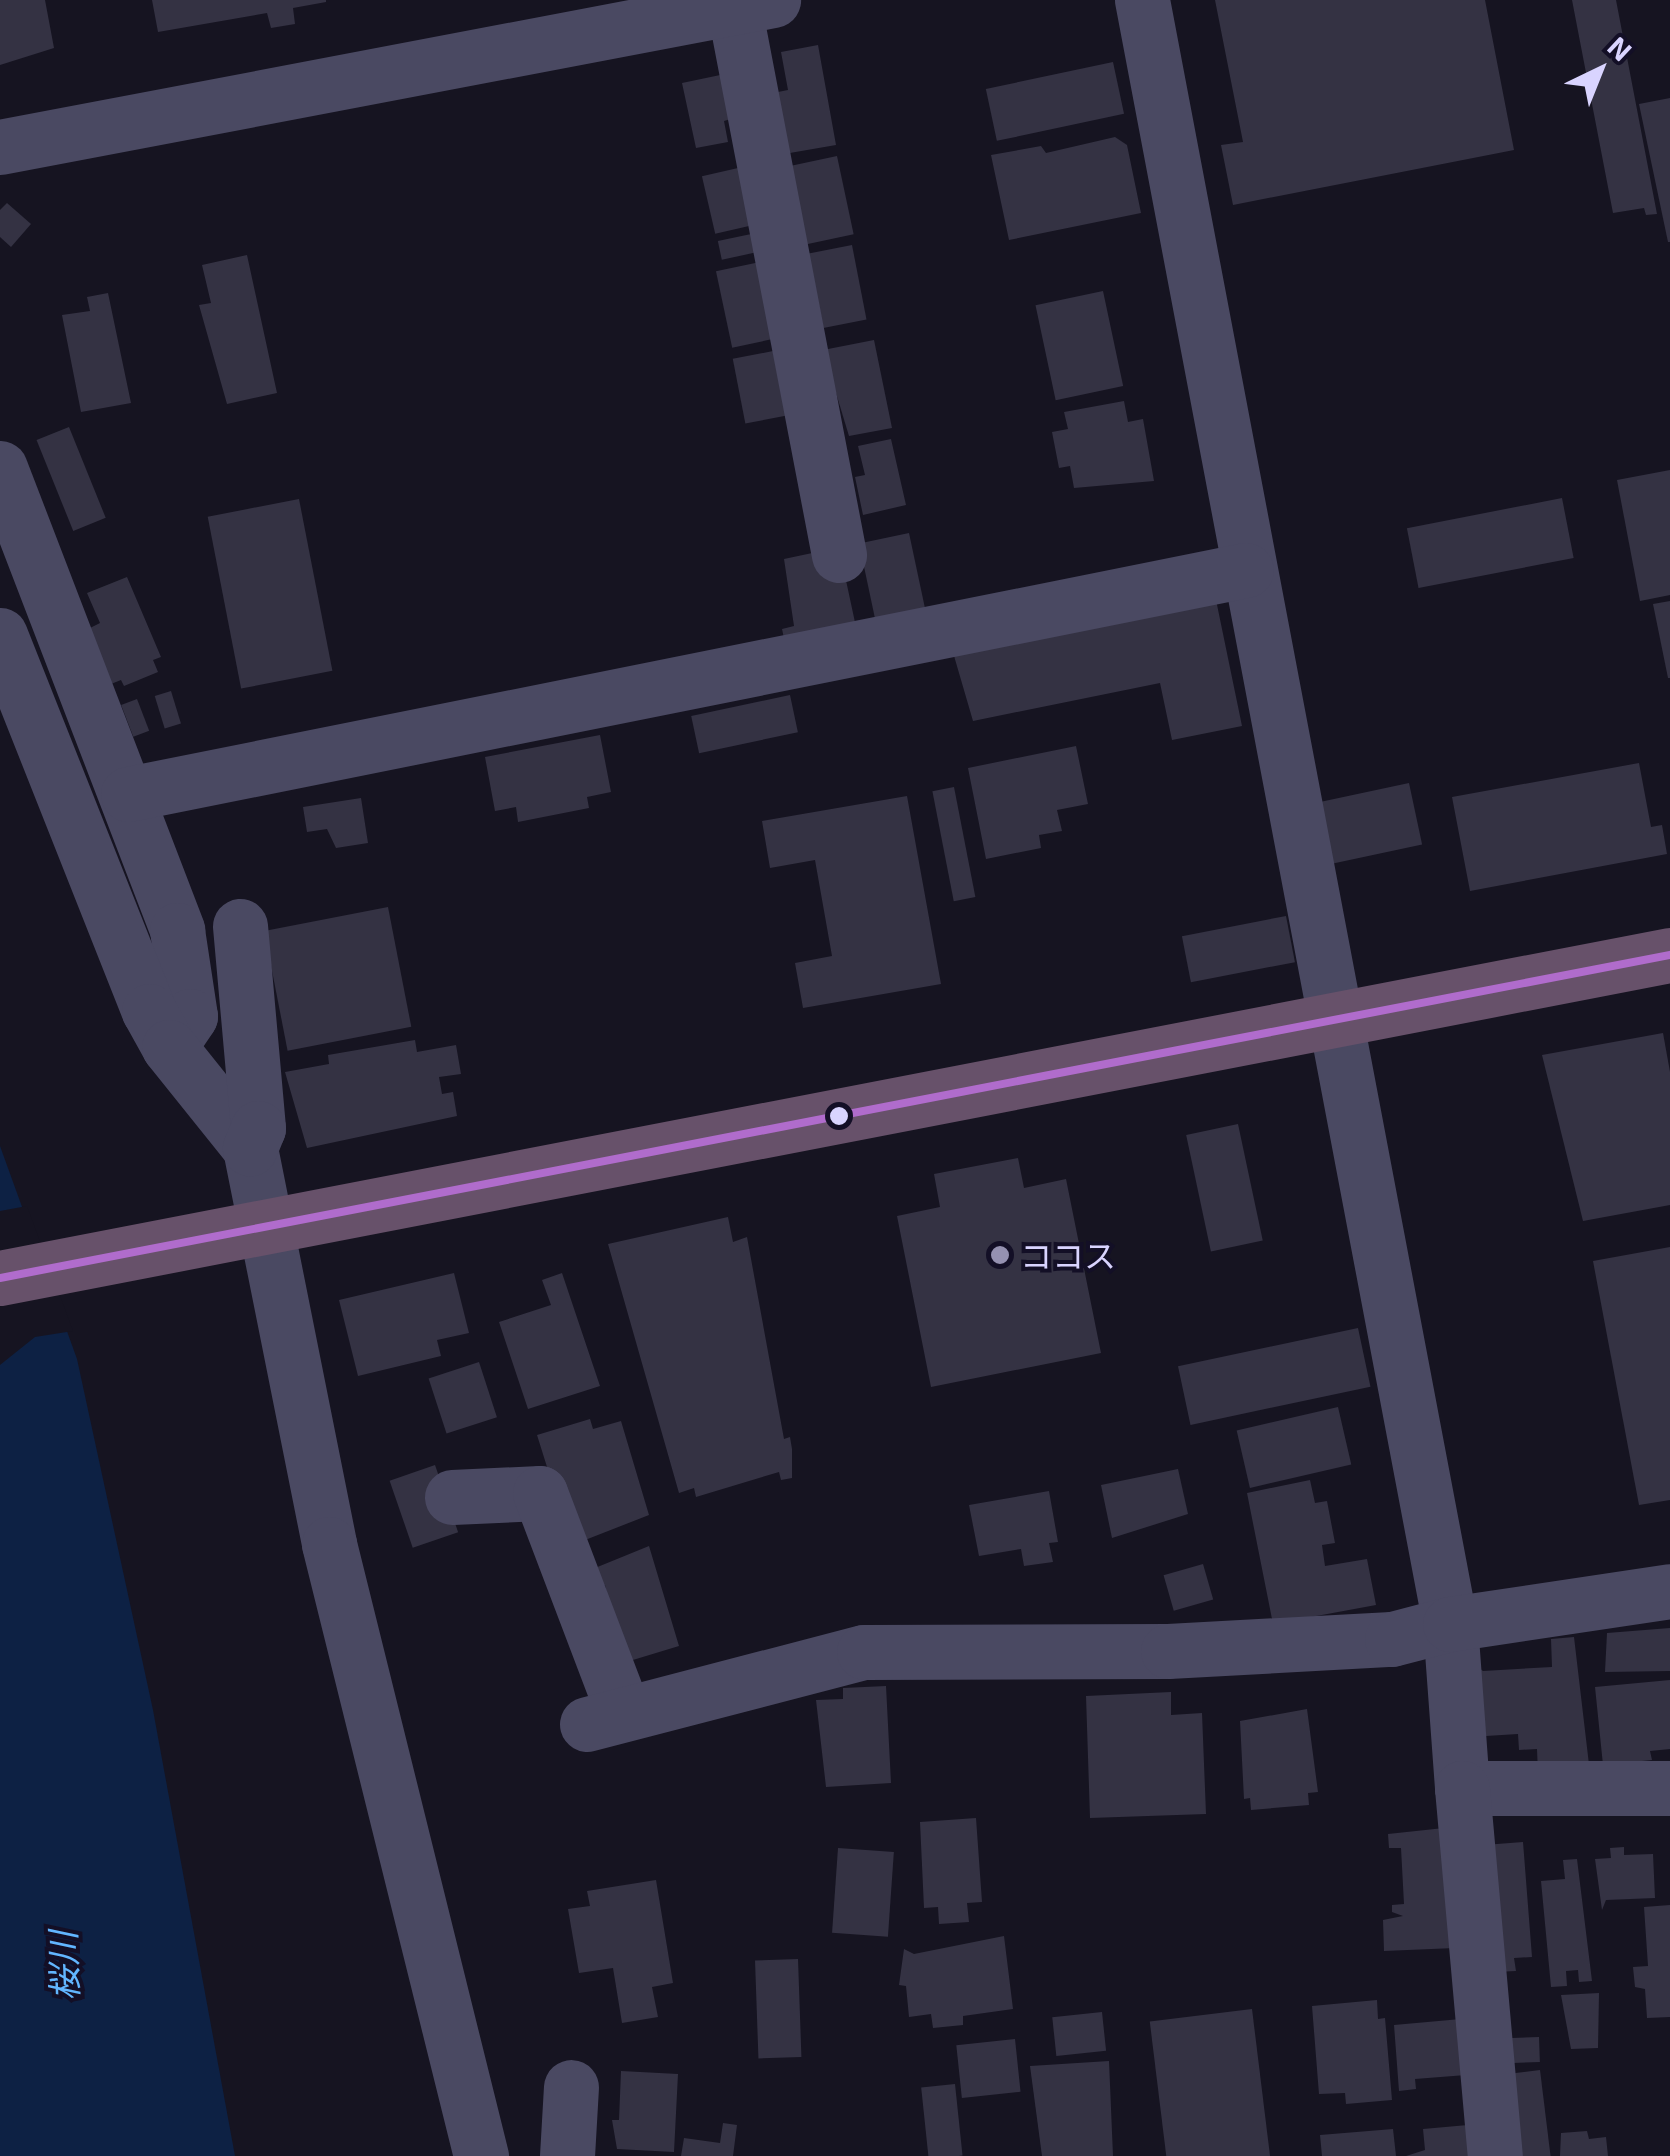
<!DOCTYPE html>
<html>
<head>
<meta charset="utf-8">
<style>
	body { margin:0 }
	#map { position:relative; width:1670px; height:2156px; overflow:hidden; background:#161421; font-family:"Exo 2","Noto Sans JP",sans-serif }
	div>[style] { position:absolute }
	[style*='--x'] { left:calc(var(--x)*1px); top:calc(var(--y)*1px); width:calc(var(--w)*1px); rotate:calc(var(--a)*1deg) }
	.water>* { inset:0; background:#0d2144 }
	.pier>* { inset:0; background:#161421 }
	.building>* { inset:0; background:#343243; transform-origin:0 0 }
	.minor>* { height:55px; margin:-27.5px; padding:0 27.5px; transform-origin:27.5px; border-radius:27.5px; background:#4a4962 }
	.highway>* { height:55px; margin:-27.5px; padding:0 27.5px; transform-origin:27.5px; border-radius:27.5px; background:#67516a }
	.bus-1>* { height:8px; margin:-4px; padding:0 4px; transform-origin:4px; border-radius:4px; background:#b06ccc }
	.dots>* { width:28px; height:28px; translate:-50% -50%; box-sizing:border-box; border:5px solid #130f26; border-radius:50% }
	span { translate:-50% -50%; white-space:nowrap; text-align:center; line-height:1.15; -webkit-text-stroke:8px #130f26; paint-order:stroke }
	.poi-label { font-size:32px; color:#d9d4ff }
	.left { translate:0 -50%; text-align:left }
	.water-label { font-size:35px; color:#62b6ff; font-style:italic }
	.north { position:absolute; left:1550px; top:20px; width:100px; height:100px; -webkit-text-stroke:8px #130f26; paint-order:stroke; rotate:43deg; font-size:28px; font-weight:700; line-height:40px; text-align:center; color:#d9d4ff }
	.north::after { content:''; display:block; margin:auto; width:35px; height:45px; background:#d9d4ff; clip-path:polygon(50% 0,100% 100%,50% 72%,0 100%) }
</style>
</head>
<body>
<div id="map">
	<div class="water">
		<i style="clip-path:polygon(0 1146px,77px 1359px,153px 1710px,235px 2156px,0 2156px)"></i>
	</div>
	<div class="pier">
		<i style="clip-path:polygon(27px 1206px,73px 1331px,35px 1337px,0 1365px,0 1211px)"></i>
	</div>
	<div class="building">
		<i style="clip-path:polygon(0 0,45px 0,54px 48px,0 65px)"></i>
		<i style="clip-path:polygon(152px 0,326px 0,326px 2px,293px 8px,295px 24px,271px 28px,267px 13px,158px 32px)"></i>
		<i style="clip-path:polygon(1215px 0,1485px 0,1514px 150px,1233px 205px,1221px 145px,1243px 142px)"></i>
		<i style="clip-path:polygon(1572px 0,1616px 0,1657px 214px,1646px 215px,1644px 208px,1613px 213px)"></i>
		<i style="clip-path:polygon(818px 45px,836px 145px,784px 154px,773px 93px,788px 90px,781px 52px)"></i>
		<i style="left:1113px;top:62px;width:53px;height:130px;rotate:78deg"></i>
		<i style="clip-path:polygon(725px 74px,734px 118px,724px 121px,728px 142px,696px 148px,682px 83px)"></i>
		<i style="clip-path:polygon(1670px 98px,1670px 242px,1668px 242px,1639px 104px)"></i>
		<i style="clip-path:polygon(1115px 137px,1127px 145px,1141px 213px,1009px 240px,991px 155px,1041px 146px,1046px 153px)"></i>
		<i style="left:837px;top:156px;width:80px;height:48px;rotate:78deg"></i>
		<i style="left:738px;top:168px;width:59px;height:37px;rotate:77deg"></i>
		<i style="clip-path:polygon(7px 203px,31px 224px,11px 247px,0 237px,0 210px)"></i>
		<i style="left:756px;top:233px;width:19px;height:39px;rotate:78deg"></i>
		<i style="left:852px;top:245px;width:76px;height:44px;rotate:79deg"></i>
		<i style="clip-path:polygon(247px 255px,277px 393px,227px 404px,199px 305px,211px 303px,202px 265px)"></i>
		<i style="left:760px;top:262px;width:78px;height:45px;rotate:78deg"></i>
		<i style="left:1103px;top:291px;width:97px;height:69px;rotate:78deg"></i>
		<i style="clip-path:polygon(108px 293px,131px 403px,81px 412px,62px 315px,90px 311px,87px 297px)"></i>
		<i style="clip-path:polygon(874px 340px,892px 428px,849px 436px,823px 350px)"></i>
		<i style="left:773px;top:351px;width:66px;height:41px;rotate:79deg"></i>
		<i style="clip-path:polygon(1124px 401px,1128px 422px,1143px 419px,1154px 481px,1074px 488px,1070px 466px,1059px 468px,1052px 432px,1068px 429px,1064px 412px)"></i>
		<i style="left:69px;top:427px;width:98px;height:35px;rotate:68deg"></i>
		<i style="clip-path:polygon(891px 439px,906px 505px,863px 515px,855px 477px,865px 475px,858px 446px)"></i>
		<i style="clip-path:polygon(1670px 470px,1670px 595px,1640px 601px,1617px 480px)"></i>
		<i style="left:1562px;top:498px;width:61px;height:158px;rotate:79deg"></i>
		<i style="left:299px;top:499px;width:175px;height:93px;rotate:79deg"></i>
		<i style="left:909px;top:533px;width:78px;height:51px;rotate:78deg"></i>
		<i style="clip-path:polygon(817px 552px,844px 571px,856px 627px,785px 643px,782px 629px,794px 626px,784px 559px)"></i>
		<i style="clip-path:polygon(127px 577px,161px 657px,153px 660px,158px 672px,124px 686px,121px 680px,111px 684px,88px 629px,100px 623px,87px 593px)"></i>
		<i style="clip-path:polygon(1215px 595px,1242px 726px,1172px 740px,1160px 683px,973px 721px,952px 649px)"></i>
		<i style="clip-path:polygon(1670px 601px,1670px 678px,1668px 678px,1653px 604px)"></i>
		<i style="left:171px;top:691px;width:34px;height:17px;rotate:73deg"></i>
		<i style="left:790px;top:695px;width:38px;height:101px;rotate:78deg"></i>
		<i style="left:137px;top:699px;width:34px;height:17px;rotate:69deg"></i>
		<i style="clip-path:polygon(600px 735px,611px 792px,587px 797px,589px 808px,518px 822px,516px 807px,495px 811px,485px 757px)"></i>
		<i style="clip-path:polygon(1076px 746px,1088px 804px,1057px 810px,1062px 831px,1039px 835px,1041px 848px,986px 859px,968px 768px)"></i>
		<i style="clip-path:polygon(1639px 763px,1651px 827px,1662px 825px,1667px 854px,1470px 891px,1452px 797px)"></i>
		<i style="left:1409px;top:783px;width:63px;height:91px;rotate:78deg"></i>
		<i style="left:954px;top:787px;width:112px;height:22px;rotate:79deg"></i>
		<i style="clip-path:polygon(907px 796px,941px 984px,803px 1008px,795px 963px,832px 956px,815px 860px,770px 868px,762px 821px)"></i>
		<i style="clip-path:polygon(361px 798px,368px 843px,336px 848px,327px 829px,307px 832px,303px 807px)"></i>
		<i style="left:388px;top:907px;width:122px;height:126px;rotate:79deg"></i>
		<i style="left:1286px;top:916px;width:47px;height:106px;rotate:79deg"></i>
		<i style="clip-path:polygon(1663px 1033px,1670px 1072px,1670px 1205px,1583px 1221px,1542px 1055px)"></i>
		<i style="clip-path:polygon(415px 1040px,417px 1052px,456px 1045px,461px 1074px,439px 1077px,442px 1094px,453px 1092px,457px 1116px,307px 1148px,285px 1072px,329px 1064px,328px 1055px)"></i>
		<i style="left:1238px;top:1124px;width:119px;height:53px;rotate:78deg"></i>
		<i style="clip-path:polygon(1018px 1158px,1024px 1188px,1066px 1179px,1101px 1353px,931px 1387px,897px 1216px,940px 1207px,934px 1174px)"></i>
		<i style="clip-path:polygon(728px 1217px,733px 1242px,747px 1237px,784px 1439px,790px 1437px,792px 1449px,792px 1478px,781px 1480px,779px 1472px,696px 1497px,694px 1488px,679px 1493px,608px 1244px)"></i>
		<i style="clip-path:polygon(1670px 1247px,1670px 1500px,1639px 1505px,1593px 1261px)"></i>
		<i style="clip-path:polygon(454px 1273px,469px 1333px,437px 1340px,441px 1356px,358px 1376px,339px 1300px)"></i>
		<i style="clip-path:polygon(562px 1273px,600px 1386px,528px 1409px,499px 1322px,551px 1305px,542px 1280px)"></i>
		<i style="left:1358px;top:1328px;width:60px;height:184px;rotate:78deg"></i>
		<i style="left:479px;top:1362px;width:58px;height:53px;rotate:72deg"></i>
		<i style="left:1338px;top:1407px;width:59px;height:104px;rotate:77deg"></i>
		<i style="clip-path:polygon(590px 1419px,593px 1429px,621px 1421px,649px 1515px,580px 1542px,563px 1518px,537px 1435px)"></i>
		<i style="left:435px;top:1465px;width:71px;height:48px;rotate:71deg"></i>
		<i style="clip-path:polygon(1178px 1469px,1188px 1514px,1112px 1538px,1101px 1485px)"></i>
		<i style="clip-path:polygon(1310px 1480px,1315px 1503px,1327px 1501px,1335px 1543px,1322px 1545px,1325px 1566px,1367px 1559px,1376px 1605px,1273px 1624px,1247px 1493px)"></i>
		<i style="clip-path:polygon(1049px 1491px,1058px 1542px,1049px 1543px,1053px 1562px,1024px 1566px,1021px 1549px,979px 1556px,969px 1505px)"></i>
		<i style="clip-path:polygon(649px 1546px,679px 1646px,623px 1663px,605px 1585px,600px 1586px,595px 1568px)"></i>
		<i style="left:1203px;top:1564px;width:37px;height:41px;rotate:74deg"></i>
		<i style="clip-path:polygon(1670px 1628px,1670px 1671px,1605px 1672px,1607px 1633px)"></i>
		<i style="clip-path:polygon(1574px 1637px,1590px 1773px,1538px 1775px,1537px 1749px,1519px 1750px,1518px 1734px,1486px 1736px,1475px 1665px,1483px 1671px,1552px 1667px,1551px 1639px)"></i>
		<i style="clip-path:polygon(1670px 1680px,1670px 1749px,1650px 1751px,1652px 1760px,1603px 1765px,1595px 1687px)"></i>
		<i style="clip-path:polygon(886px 1686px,891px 1783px,826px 1787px,816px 1700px,843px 1699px,843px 1688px)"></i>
		<i style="clip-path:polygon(1171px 1692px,1171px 1715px,1202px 1713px,1206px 1814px,1090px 1818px,1086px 1696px)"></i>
		<i style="clip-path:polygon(1307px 1709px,1318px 1792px,1308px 1793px,1309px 1805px,1251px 1810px,1250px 1798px,1244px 1799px,1240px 1721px)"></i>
		<i style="clip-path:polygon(976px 1818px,982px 1902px,967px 1903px,969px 1922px,939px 1924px,938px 1907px,924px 1908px,920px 1822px)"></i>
		<i style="clip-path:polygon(1444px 1828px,1455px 1948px,1384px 1951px,1383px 1920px,1403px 1916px,1392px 1912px,1392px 1905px,1404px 1904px,1401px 1848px,1389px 1848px,1388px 1834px)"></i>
		<i style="clip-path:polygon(1523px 1842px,1532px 1957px,1514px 1958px,1516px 1971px,1495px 1972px,1484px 1845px)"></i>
		<i style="clip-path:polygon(1624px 1847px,1624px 1855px,1653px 1854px,1655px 1898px,1606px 1900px,1602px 1910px,1595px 1859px,1611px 1858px,1610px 1848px)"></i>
		<i style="left:838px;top:1848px;width:56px;height:85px;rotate:4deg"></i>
		<i style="clip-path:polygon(1577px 1859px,1592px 1981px,1579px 1982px,1578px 1970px,1566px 1971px,1567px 1986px,1551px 1987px,1541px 1881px,1565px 1879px,1563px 1860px)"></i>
		<i style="clip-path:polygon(656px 1880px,673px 1983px,652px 1987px,658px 2017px,622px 2023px,613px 1968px,579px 1973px,568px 1909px,590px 1906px,587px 1891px)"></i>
		<i style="clip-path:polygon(1670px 1905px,1670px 2017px,1647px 2018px,1645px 1989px,1635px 1987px,1633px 1967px,1648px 1966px,1644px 1907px)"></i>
		<i style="clip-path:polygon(1004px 1936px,1013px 2009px,963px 2016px,963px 2025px,933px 2028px,931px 2014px,909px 2017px,906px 1986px,899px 1985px,904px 1949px,914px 1954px)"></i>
		<i style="left:798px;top:1959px;width:98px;height:43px;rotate:88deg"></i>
		<i style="clip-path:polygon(1599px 1993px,1598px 2048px,1571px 2049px,1561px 1995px)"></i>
		<i style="clip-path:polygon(1377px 2000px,1378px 2019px,1385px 2018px,1392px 2100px,1346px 2104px,1345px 2093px,1319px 2094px,1312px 2006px)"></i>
		<i style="left:1252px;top:2009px;width:148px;height:103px;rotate:83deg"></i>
		<i style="left:1102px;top:2012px;width:39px;height:50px;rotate:84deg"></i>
		<i style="clip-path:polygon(1461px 2019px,1466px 2075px,1415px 2079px,1416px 2089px,1399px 2091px,1394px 2025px)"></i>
		<i style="left:1539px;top:2037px;width:25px;height:41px;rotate:88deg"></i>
		<i style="left:1015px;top:2039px;width:53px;height:59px;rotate:84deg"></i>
		<i style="clip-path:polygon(1109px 2061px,1113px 2156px,1042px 2156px,1030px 2066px)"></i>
		<i style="left:1540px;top:2070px;width:87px;height:35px;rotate:83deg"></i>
		<i style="clip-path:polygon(621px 2071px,678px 2074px,674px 2152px,617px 2149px,612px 2120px,619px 2120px)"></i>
		<i style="left:955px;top:2084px;width:72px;height:34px;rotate:84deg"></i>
		<i style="clip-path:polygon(723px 2123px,737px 2125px,733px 2156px,681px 2156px,684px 2138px,720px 2143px)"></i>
		<i style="clip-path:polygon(1479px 2124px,1481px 2156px,1406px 2156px,1425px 2150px,1423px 2129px)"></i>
		<i style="clip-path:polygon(1393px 2129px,1396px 2156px,1322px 2156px,1320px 2135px)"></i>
		<i style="clip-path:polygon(1587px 2131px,1589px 2139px,1606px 2137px,1608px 2156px,1560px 2156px,1561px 2133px)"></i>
	</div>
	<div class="minor">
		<i style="--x:1142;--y:0;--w:1653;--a:79.26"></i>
		<i style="--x:1450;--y:1624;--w:164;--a:85.8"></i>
		<i style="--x:1462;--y:1788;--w:208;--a:0"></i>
		<i style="--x:734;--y:7;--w:558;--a:79.15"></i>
		<i style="--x:0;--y:147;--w:787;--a:-10.77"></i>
		<i style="--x:0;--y:468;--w:495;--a:69"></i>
		<i style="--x:177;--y:930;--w:87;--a:81.4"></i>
		<i style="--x:190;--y:1016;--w:37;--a:124"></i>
		<i style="--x:0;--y:635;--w:404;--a:68.4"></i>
		<i style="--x:149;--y:1011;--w:41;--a:60.9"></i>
		<i style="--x:169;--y:1047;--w:129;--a:51.3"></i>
		<i style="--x:250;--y:1148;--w:404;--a:78.7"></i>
		<i style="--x:329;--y:1544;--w:631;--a:76.05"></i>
		<i style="--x:128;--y:794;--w:1140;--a:-11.33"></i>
		<i style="--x:240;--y:926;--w:203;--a:84.9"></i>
		<i style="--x:258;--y:1128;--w:22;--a:112"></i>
		<i style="--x:452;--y:1497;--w:88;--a:-2.6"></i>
		<i style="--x:540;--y:1493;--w:236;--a:69.2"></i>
		<i style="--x:587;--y:1724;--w:286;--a:-14.6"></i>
		<i style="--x:864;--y:1652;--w:304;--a:-0.2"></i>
		<i style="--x:1168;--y:1651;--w:224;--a:-3.1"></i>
		<i style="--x:1392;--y:1639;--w:60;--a:-14.5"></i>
		<i style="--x:1450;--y:1624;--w:222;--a:-8.5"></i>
		<i style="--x:1462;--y:1788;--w:369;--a:84.9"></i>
		<i style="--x:567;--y:2156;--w:69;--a:-86.7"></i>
	</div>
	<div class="highway">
		<i style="--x:0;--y:1278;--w:1701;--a:-10.95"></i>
	</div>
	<div class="bus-1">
		<i style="--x:0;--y:1278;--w:1701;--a:-10.95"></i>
	</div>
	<div class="dots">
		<i style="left:839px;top:1116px;background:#d9d4ff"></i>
		<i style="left:1000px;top:1255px;background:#9591b1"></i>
	</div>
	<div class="poi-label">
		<span class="left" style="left:1020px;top:1255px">ココス</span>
	</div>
	<div class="water-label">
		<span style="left:63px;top:1966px;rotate:-92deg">桜川</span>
	</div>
	<div class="north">N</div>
</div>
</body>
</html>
